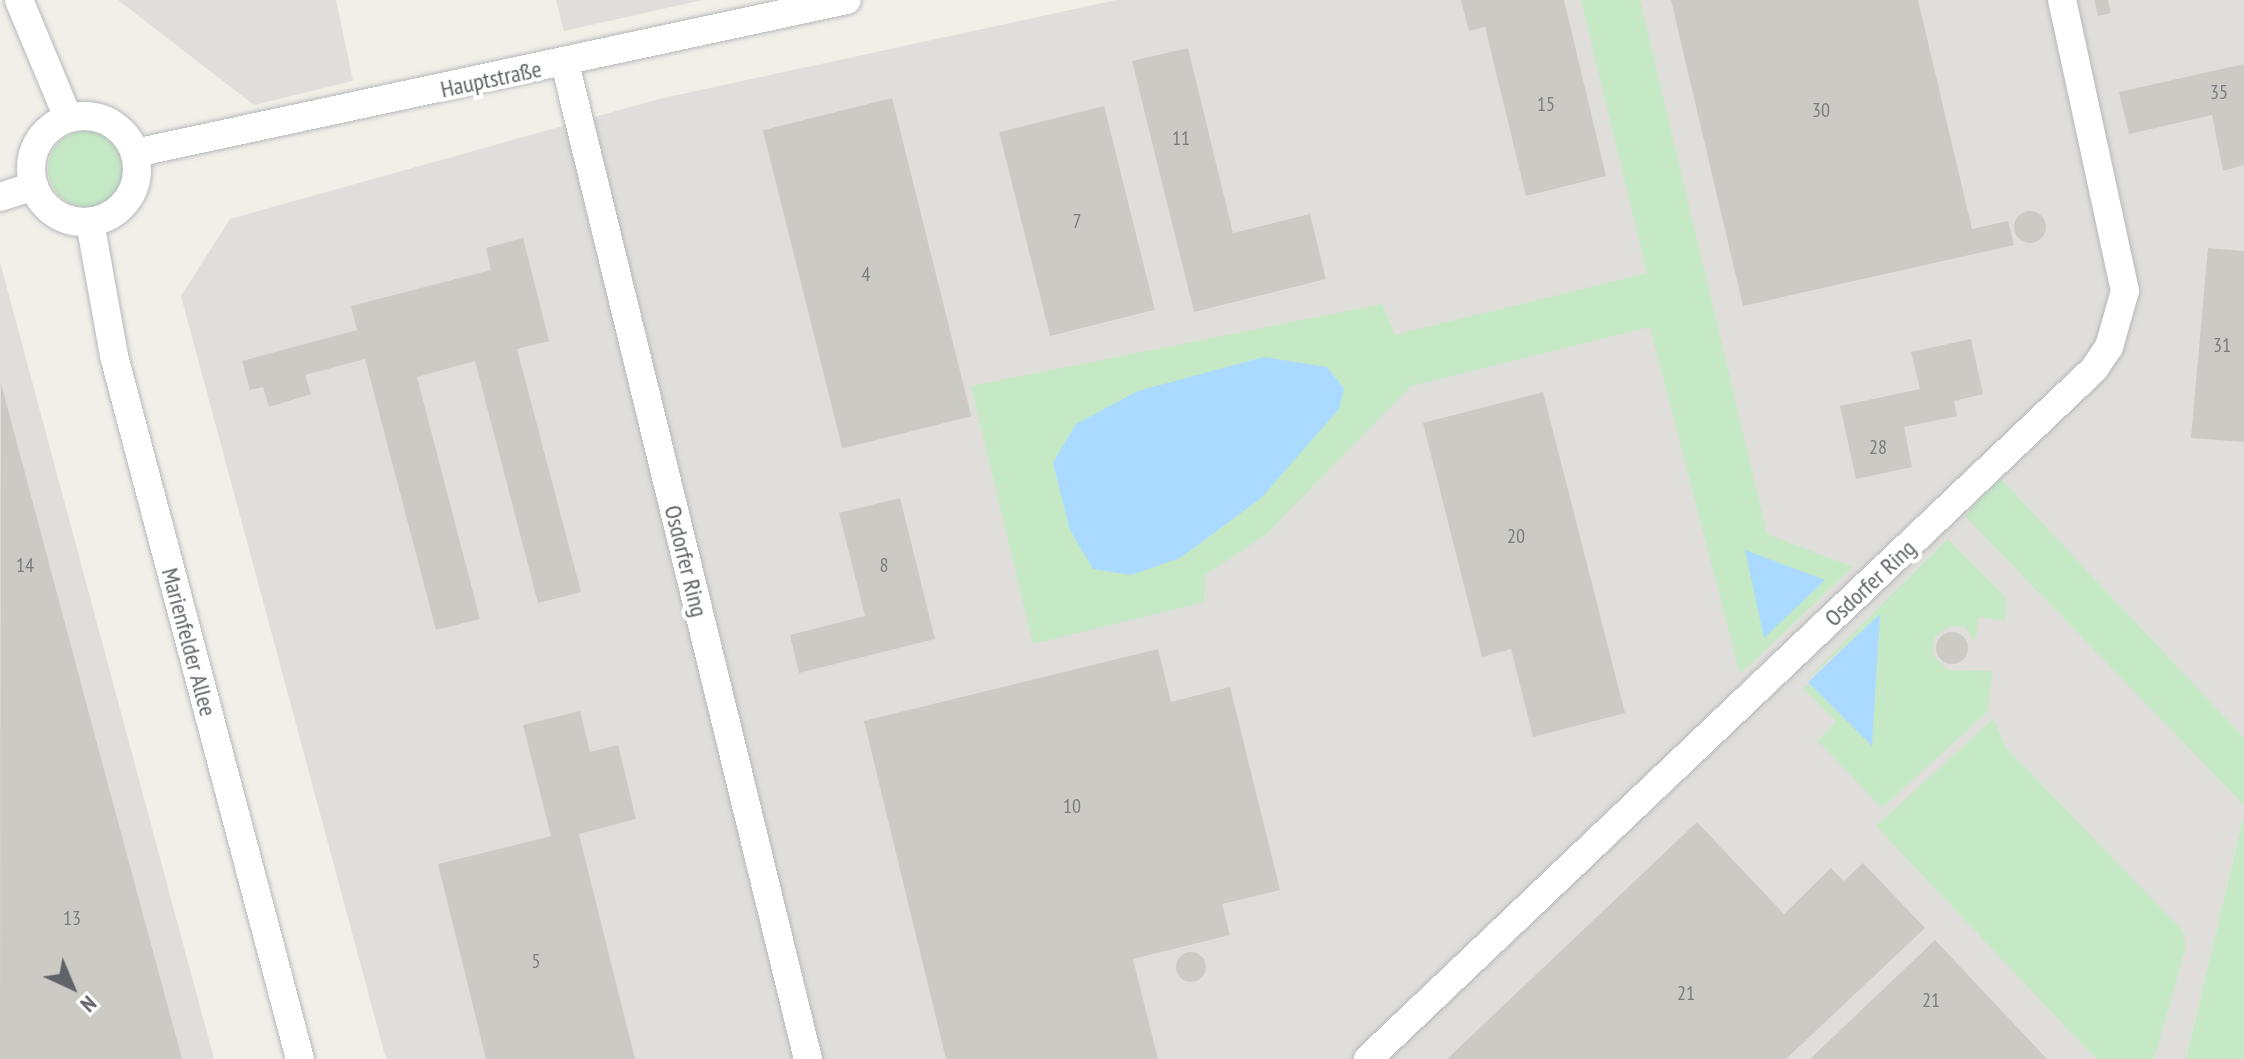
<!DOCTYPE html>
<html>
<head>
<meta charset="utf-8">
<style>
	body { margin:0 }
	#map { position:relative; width:2244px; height:1059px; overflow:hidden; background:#f1efe8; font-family:"PT Sans Narrow",sans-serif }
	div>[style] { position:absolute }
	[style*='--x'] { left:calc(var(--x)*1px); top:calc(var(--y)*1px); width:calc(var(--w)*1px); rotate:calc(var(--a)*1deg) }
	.industrial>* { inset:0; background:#e0deda }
	.green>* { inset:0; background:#c5e8c5 }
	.round { border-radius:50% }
	.water>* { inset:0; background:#aadaff }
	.building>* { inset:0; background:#cccac5; transform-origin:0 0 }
	.roads { filter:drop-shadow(0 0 2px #b5b8bc) drop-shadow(0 0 2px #b5b8bc) }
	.minor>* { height:28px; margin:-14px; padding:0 14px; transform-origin:14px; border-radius:14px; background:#fff }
	.minor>.ring { margin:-14px; padding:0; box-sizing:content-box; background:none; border:28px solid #fff; border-radius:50% }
	span { translate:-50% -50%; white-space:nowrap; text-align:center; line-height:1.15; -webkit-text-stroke:8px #fff; paint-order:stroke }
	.number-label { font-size:20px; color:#7a7d7f }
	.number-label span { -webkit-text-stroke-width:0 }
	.street-label { font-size:24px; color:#5f6368 }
	.north { position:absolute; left:32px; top:947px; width:80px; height:80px; -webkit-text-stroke:6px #fff; paint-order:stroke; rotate:136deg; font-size:22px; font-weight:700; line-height:32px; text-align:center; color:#5f6368 }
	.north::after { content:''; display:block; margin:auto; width:28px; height:36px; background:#5f6368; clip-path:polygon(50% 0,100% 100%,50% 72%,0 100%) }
</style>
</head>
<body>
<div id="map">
	<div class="industrial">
		<i style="clip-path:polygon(118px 0,336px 0,353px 81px,254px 105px)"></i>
		<i style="clip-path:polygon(556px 0,703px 0,564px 31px)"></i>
		<i style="clip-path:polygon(1116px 0,2244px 0,2244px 814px,2186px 1059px,386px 1059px,181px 296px,230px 219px,659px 99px)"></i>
		<i style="clip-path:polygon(0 262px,214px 1059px,0 1059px)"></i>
	</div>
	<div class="green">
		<i style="clip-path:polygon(1581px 0,1640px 0,1767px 534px,1853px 567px,1740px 674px,1650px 327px,1411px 386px,1264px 536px,1205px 575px,1204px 602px,1033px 644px,971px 386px,1382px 304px,1395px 335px,1647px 273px)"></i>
		<i class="round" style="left:48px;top:131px;width:76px;height:76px"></i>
		<i style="clip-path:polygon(1999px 477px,2244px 738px,2244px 805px,1965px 516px)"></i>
		<i style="clip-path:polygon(1948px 539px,2005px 597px,2005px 621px,1979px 617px,1975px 642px,1965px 627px,1949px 626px,1935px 636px,1932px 655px,1948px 670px,1993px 671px,1987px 712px,1882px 808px,1818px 741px,1836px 722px,1803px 688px,1810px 684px,1872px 745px,1880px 615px,1800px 686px)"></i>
		<i style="clip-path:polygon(1993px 719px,2007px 749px,2182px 930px,2186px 946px,2154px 1059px,2096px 1059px,1876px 826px)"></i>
		<i style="clip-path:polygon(2244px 814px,2244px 1055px,2243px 1059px,2186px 1059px)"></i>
	</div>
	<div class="water">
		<i style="clip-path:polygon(1264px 357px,1327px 367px,1344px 389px,1339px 409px,1261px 498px,1180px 558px,1131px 575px,1093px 569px,1070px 530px,1053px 463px,1076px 424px,1138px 391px)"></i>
		<i style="clip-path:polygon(1745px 550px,1825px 580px,1764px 638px)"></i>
		<i style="clip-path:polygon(1880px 614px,1872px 746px,1808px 682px)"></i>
	</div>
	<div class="building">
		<i style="clip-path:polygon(1461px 0,1564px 0,1606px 176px,1526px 196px,1485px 27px,1469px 31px)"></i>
		<i style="clip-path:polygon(1671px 0,1918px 0,1972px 229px,2008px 221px,2014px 245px,1743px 306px)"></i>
		<i style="clip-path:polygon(2094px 0,2108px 0,2111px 13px,2098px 16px)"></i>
		<i style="clip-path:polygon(1188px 48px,1233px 233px,1310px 214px,1326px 279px,1194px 312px,1132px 61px)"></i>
		<i style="clip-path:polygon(2244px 64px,2244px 165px,2223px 171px,2212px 115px,2129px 134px,2119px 92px)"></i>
		<i style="left:892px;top:98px;width:328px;height:133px;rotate:76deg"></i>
		<i style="left:1104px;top:106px;width:210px;height:108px;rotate:76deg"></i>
		<i class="round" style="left:2014px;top:211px;width:32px;height:32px"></i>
		<i style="clip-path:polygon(523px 238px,549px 341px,517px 349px,581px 592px,538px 603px,475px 361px,417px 377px,480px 619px,436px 630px,365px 359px,305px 375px,311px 394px,269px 407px,263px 387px,250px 390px,242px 361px,357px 330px,351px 306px,491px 270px,486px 248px)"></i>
		<i style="clip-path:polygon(2208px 248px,2244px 251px,2244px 442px,2191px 438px)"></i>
		<i style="clip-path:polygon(1971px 339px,1983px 394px,1954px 401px,1957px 416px,1904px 427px,1912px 467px,1856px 479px,1840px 406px,1920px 389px,1911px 352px)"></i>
		<i style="clip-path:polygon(1px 383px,99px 751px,182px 1059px,0 1059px)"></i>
		<i style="clip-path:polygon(1543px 392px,1625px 713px,1533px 737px,1511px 649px,1482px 657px,1423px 423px)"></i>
		<i style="clip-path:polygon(900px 498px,935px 639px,799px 673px,790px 635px,865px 616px,839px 513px)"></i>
		<i class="round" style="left:1936px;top:632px;width:32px;height:32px"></i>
		<i style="clip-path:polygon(1158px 649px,1171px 702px,1230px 687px,1280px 890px,1222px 904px,1230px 935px,1133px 959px,1158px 1059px,946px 1059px,864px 721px)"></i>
		<i style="clip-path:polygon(580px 711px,590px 752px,618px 745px,636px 819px,579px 834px,635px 1059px,486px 1059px,438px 864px,551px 836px,523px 725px)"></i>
		<i style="clip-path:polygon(1697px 822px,1784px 914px,1831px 868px,1844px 881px,1863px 863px,1925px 928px,1786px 1059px,1447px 1059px)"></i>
		<i style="clip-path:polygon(1935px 940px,2047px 1059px,1810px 1059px)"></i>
		<i class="round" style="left:1176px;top:952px;width:30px;height:30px"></i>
	</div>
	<div class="roads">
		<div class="minor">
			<i style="--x:19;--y:0;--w:128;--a:67.4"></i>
			<i style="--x:565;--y:63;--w:1025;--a:76.29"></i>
			<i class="ring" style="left:31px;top:116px;width:78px;height:78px"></i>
			<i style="--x:135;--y:153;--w:728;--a:-12.13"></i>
			<i style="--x:0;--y:197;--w:36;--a:-18"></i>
			<i style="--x:90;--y:222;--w:136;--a:79.8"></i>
			<i style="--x:114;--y:356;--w:727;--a:75.18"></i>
			<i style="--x:1368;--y:1059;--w:1002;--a:-43.54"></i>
			<i style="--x:2094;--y:369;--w:27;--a:-56"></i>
			<i style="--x:2109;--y:347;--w:58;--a:-74.1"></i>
			<i style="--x:2125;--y:291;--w:298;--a:-102.2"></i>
		</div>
	</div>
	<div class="number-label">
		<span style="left:2219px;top:92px">35</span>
		<span style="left:1546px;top:104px">15</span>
		<span style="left:1821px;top:110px">30</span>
		<span style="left:1181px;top:138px">11</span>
		<span style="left:1077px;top:221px">7</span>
		<span style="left:866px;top:274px">4</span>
		<span style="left:2222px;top:345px">31</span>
		<span style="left:1878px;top:447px">28</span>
		<span style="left:1516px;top:536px">20</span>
		<span style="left:25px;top:565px">14</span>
		<span style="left:884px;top:565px">8</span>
		<span style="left:1072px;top:806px">10</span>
		<span style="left:72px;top:918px">13</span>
		<span style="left:536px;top:961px">5</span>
		<span style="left:1686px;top:993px">21</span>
		<span style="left:1931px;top:1000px">21</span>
	</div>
	<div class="street-label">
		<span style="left:491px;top:79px;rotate:-12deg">Hauptstraße</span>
		<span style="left:686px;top:561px;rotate:76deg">Osdorfer Ring</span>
		<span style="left:1870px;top:583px;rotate:-43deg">Osdorfer Ring</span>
		<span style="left:189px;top:642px;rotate:75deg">Marienfelder Allee</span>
	</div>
	<div class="north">N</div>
</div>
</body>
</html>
